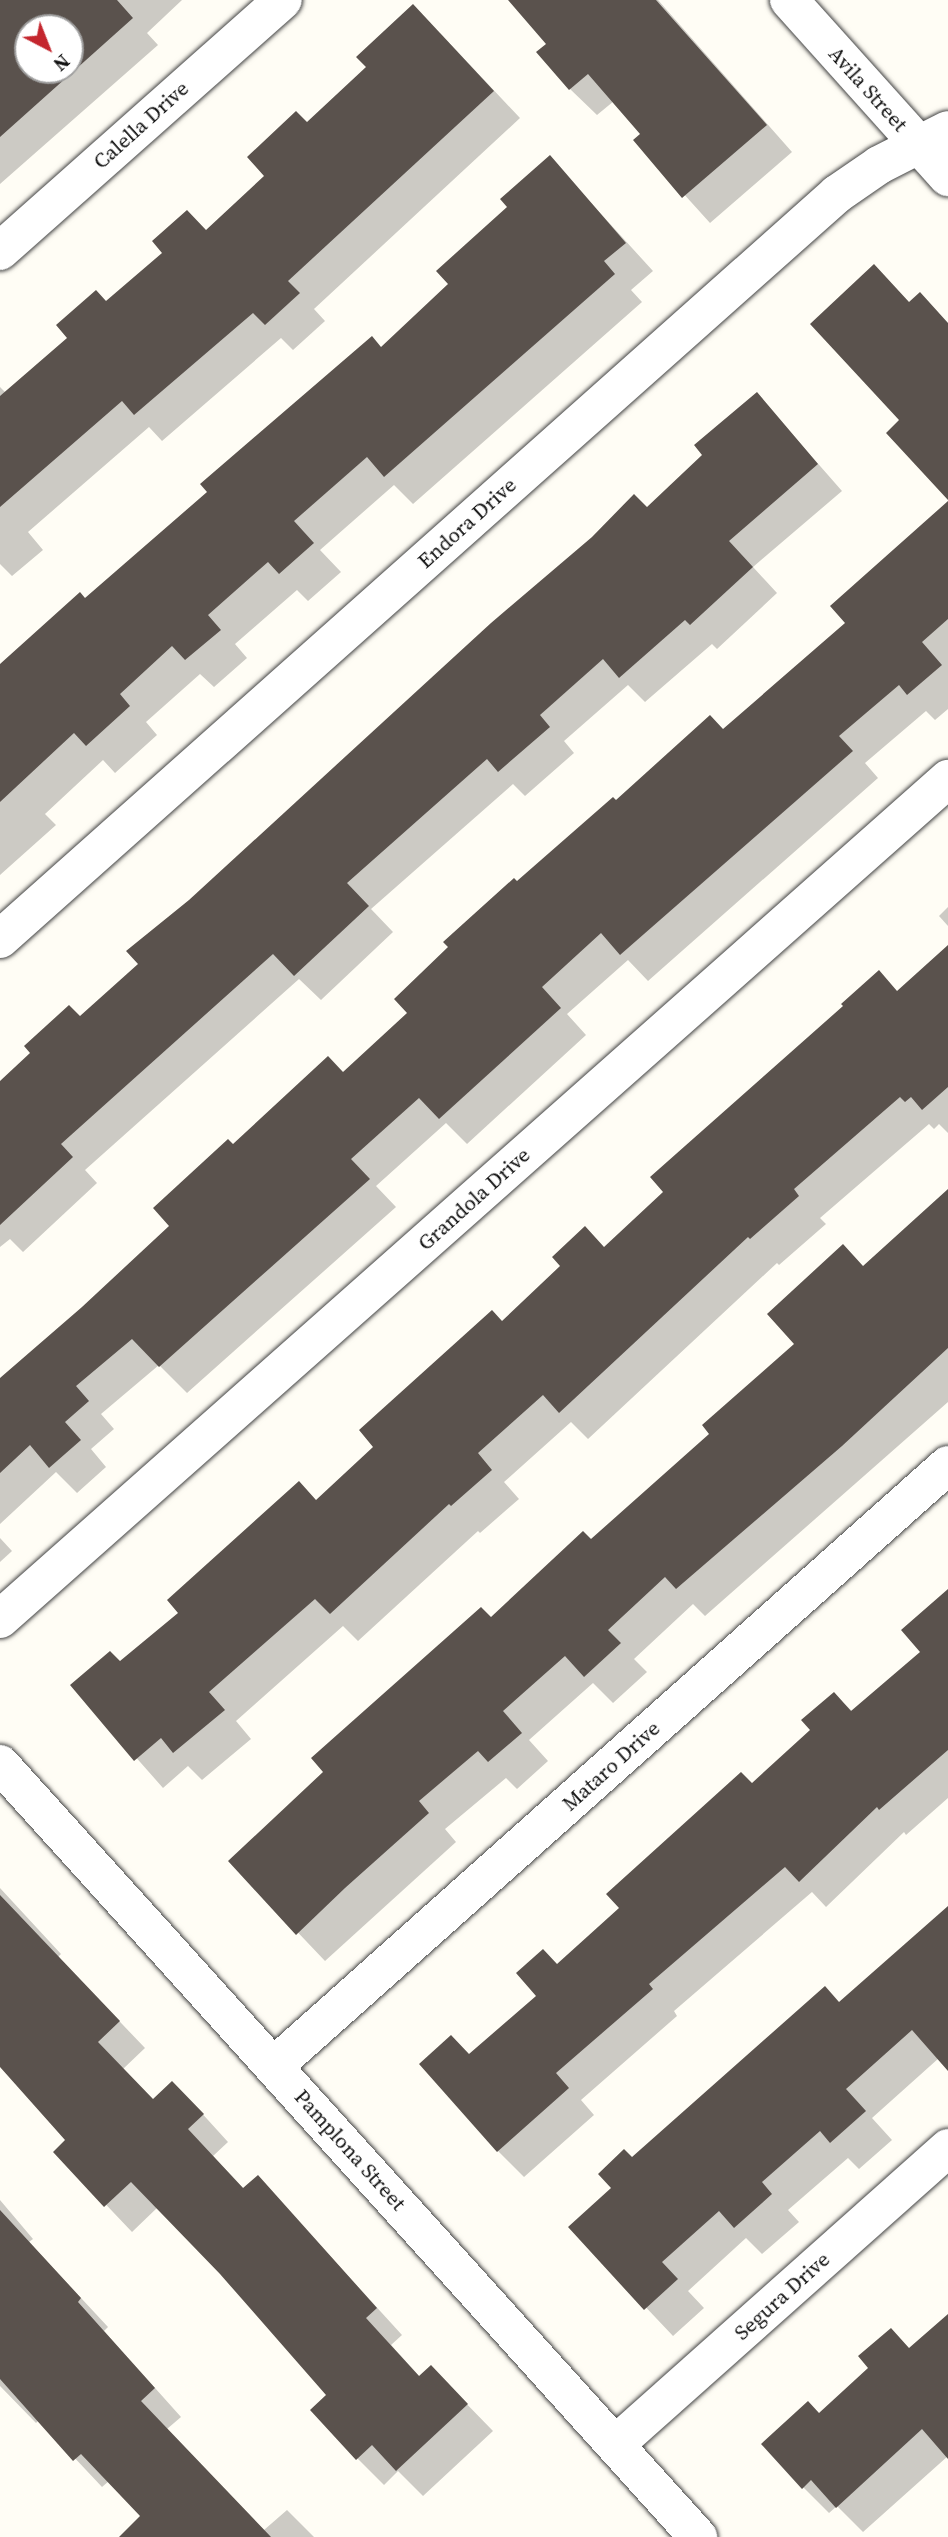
<!DOCTYPE html>
<html>
<head>
<meta charset="utf-8">
<style>
	body { margin:0 }
	#map { position:relative; width:948px; height:2537px; overflow:hidden; background:#fffdf5; font-family:"Source Serif 4",serif }
	div>[style] { position:absolute }
	[style*='--x'] { left:calc(var(--x)*1px); top:calc(var(--y)*1px); width:calc(var(--w)*1px); rotate:calc(var(--a)*1deg) }
	.shadow>* { inset:0; background:#0003 }
	.building>* { inset:0; background:#5a524d }
	.roads { filter:drop-shadow(0 0 2px #444) drop-shadow(0 0 2px #444) }
	.minor>* { height:38px; margin:-19px; padding:0 19px; transform-origin:19px; border-radius:19px; background:#fff }
	span { translate:-50% -50%; white-space:nowrap; text-align:center; line-height:1.15; -webkit-text-stroke:7px #fff; paint-order:stroke }
	.street-label { font-size:21px; color:#111 }
	.north { position:absolute; left:14px; top:14px; width:70px; height:70px; box-sizing:border-box; background:#fff; border:2px solid #a0a0a0; border-radius:50%; rotate:138deg; font-size:19px; font-weight:700; line-height:28px; text-align:center; color:#111 }
	.north::after { content:''; display:block; margin:auto; width:24px; height:32px; background:#c4262e; clip-path:polygon(50% 0,100% 100%,50% 72%,0 100%) }
</style>
</head>
<body>
<div id="map">
	<div class="shadow">
		<i style="clip-path:polygon(evenodd,0 0,182px 0,147px 33px,158px 45px,0 184px,0 0,28px 28px,70px 28px,70px 70px,28px 70px,28px 28px)"></i>
		<i style="clip-path:polygon(510px 0,658px 0,792px 152px,710px 223px,635px 140px,643px 134px,614px 101px,597px 115px,570px 89px,538px 52px,548px 44px)"></i>
		<i style="clip-path:polygon(440px 33px,520px 118px,314px 309px,325px 321px,293px 350px,281px 338px,162px 441px,149px 427px,28px 532px,43px 550px,12px 576px,0 564px,0 387px,6px 393px,107px 303px,207px 232px,267px 176px,307px 125px)"></i>
		<i style="clip-path:polygon(550px 158px,653px 271px,631px 290px,642px 302px,413px 504px,394px 485px,320px 550px,341px 572px,308px 601px,297px 590px,235px 644px,247px 658px,214px 687px,200px 674px,146px 722px,157px 735px,115px 773px,103px 760px,45px 814px,56px 825px,0 875px,0 690px,85px 600px,382px 348px,451px 284px)"></i>
		<i style="clip-path:polygon(757px 394px,842px 491px,753px 567px,777px 593px,717px 649px,712px 644px,645px 702px,628px 685px,564px 741px,574px 753px,525px 796px,513px 784px,371px 909px,393px 932px,321px 1000px,299px 979px,85px 1170px,97px 1183px,23px 1252px,10px 1239px,0 1247px,0 1084px,80px 1018px,647px 509px,705px 455px)"></i>
		<i style="clip-path:polygon(948px 503px,948px 709px,935px 720px,926px 711px,865px 763px,878px 778px,648px 981px,628px 960px,567px 1014px,586px 1035px,467px 1144px,446px 1123px,376px 1186px,396px 1207px,187px 1393px,159px 1365px,101px 1414px,114px 1429px,91px 1449px,106px 1467px,77px 1493px,56px 1472px,0 1524px,0 1380px,83px 1309px,172px 1226px,233px 1146px,343px 1074px,409px 1013px,517px 884px,616px 803px,724px 731px,847px 623px)"></i>
		<i style="clip-path:polygon(948px 907px,948px 926px,939px 916px)"></i>
		<i style="clip-path:polygon(948px 947px,948px 1133px,939px 1124px,934px 1129px,929px 1124px,820px 1218px,826px 1224px,779px 1265px,777px 1263px,588px 1439px,571px 1422px,504px 1482px,519px 1499px,480px 1533px,478px 1531px,358px 1641px,343px 1626px,236px 1721px,251px 1739px,202px 1780px,188px 1766px,163px 1788px,73px 1686px,120px 1663px,317px 1502px,502px 1323px,605px 1248px)"></i>
		<i style="clip-path:polygon(948px 1191px,948px 1402px,705px 1616px,693px 1604px,634px 1659px,647px 1672px,613px 1703px,593px 1683px,529px 1740px,548px 1761px,517px 1789px,506px 1778px,445px 1829px,456px 1842px,325px 1961px,230px 1861px,491px 1619px,591px 1541px,712px 1434px,864px 1268px)"></i>
		<i style="clip-path:polygon(0 1538px,12px 1551px,0 1562px)"></i>
		<i style="clip-path:polygon(948px 1591px,948px 1798px,906px 1835px,904px 1832px,826px 1907px,812px 1892px,674px 2011px,677px 2016px,581px 2100px,594px 2115px,524px 2177px,498px 2151px,470px 2056px,539px 1996px,558px 1966px,812px 1730px,834px 1694px,853px 1712px,923px 1652px)"></i>
		<i style="clip-path:polygon(0 1888px,61px 1954px,58px 1957px,145px 2048px,123px 2069px,154px 2101px,198px 2109px,228px 2142px,213px 2156px,245px 2190px,258px 2177px,402px 2335px,391px 2345px,420px 2377px,457px 2394px,493px 2431px,423px 2496px,398px 2471px,384px 2485px,358px 2459px,313px 2410px,328px 2396px,221px 2273px,158px 2207px,132px 2232px,56px 2152px,67px 2140px,0 2065px)"></i>
		<i style="clip-path:polygon(948px 1907px,948px 2066px,939px 2058px,872px 2118px,892px 2140px,859px 2169px,848px 2158px,788px 2210px,799px 2222px,762px 2254px,746px 2238px,688px 2291px,704px 2308px,673px 2336px,570px 2227px,613px 2188px,632px 2160px,840px 2004px)"></i>
		<i style="clip-path:polygon(0 2200px,33px 2239px,29px 2242px,108px 2327px,104px 2331px,181px 2417px,167px 2429px,264px 2530px,287px 2510px,314px 2537px,137px 2537px,143px 2516px,109px 2481px,102px 2487px,39px 2420px,36px 2423px,0 2386px)"></i>
		<i style="clip-path:polygon(948px 2317px,948px 2456px,863px 2532px,837px 2506px,829px 2513px,803px 2487px,819px 2414px,910px 2350px)"></i>
	</div>
	<div class="building">
		<i style="clip-path:polygon(evenodd,0 0,117px 0,133px 18px,0 137px,0 0,28px 28px,70px 28px,70px 70px,28px 70px,28px 28px)"></i>
		<i style="clip-path:polygon(508px 0,656px 0,767px 125px,682px 198px,633px 140px,640px 134px,588px 74px,569px 90px,536px 52px,546px 44px)"></i>
		<i style="clip-path:polygon(413px 4px,494px 91px,288px 281px,300px 293px,265px 325px,253px 313px,134px 415px,122px 401px,0 507px,0 396px,67px 338px,56px 325px,96px 290px,106px 301px,162px 253px,152px 241px,187px 210px,206px 230px,264px 176px,247px 157px,296px 111px,307px 122px,366px 67px,356px 57px)"></i>
		<i style="clip-path:polygon(550px 155px,626px 243px,604px 261px,615px 274px,384px 477px,367px 457px,294px 521px,314px 543px,279px 574px,268px 562px,208px 615px,221px 630px,185px 660px,172px 646px,120px 694px,130px 706px,86px 746px,74px 733px,0 802px,0 664px,80px 592px,85px 598px,207px 492px,200px 484px,372px 336px,381px 347px,448px 284px,436px 271px,507px 207px,500px 199px)"></i>
		<i style="clip-path:polygon(874px 264px,909px 302px,920px 292px,948px 323px,948px 500px,886px 433px,899px 420px,810px 324px)"></i>
		<i style="clip-path:polygon(757px 392px,818px 464px,729px 541px,753px 567px,690px 625px,685px 620px,619px 678px,603px 659px,540px 715px,550px 727px,498px 772px,487px 759px,347px 883px,369px 906px,294px 976px,273px 954px,61px 1144px,73px 1157px,0 1225px,0 1081px,30px 1053px,24px 1046px,69px 1005px,80px 1016px,138px 964px,126px 951px,189px 900px,491px 623px,592px 537px,634px 494px,647px 507px,702px 455px,694px 445px)"></i>
		<i style="clip-path:polygon(948px 501px,948px 619px,922px 642px,942px 665px,907px 695px,899px 685px,839px 736px,853px 751px,620px 955px,601px 933px,542px 987px,561px 1008px,439px 1119px,419px 1098px,351px 1159px,370px 1179px,159px 1367px,132px 1339px,76px 1386px,89px 1401px,65px 1422px,81px 1440px,49px 1468px,30px 1445px,0 1473px,0 1378px,82px 1307px,169px 1226px,153px 1208px,228px 1139px,233px 1144px,328px 1056px,343px 1072px,407px 1013px,394px 999px,448px 947px,443px 942px,514px 878px,517px 881px,613px 797px,616px 800px,710px 715px,723px 729px,845px 623px,830px 606px)"></i>
		<i style="clip-path:polygon(948px 945px,948px 1087px,922px 1110px,911px 1097px,905px 1102px,900px 1097px,794px 1189px,799px 1196px,750px 1239px,748px 1237px,559px 1413px,543px 1395px,478px 1453px,492px 1470px,451px 1506px,449px 1504px,330px 1614px,315px 1599px,209px 1692px,225px 1710px,173px 1753px,161px 1738px,134px 1761px,70px 1685px,110px 1651px,120px 1661px,178px 1613px,167px 1600px,299px 1481px,316px 1500px,373px 1447px,359px 1430px,492px 1310px,502px 1321px,560px 1266px,552px 1257px,585px 1226px,604px 1247px,663px 1192px,650px 1177px,843px 1006px,841px 1004px,879px 970px,897px 991px)"></i>
		<i style="clip-path:polygon(948px 1189px,948px 1348px,842px 1446px,676px 1589px,665px 1577px,608px 1630px,621px 1643px,584px 1677px,565px 1656px,503px 1711px,522px 1733px,488px 1762px,478px 1751px,419px 1801px,429px 1813px,345px 1888px,296px 1935px,228px 1861px,323px 1772px,311px 1758px,481px 1607px,491px 1617px,583px 1531px,591px 1539px,709px 1434px,702px 1425px,794px 1344px,767px 1314px,843px 1244px,863px 1266px)"></i>
		<i style="clip-path:polygon(948px 1589px,948px 1750px,879px 1810px,877px 1807px,799px 1882px,785px 1867px,649px 1984px,653px 1989px,556px 2073px,569px 2088px,497px 2152px,419px 2064px,451px 2035px,469px 2054px,536px 1996px,516px 1973px,543px 1949px,557px 1964px,619px 1908px,606px 1894px,741px 1772px,752px 1783px,810px 1730px,801px 1720px,834px 1692px,851px 1711px,920px 1652px,901px 1630px)"></i>
		<i style="clip-path:polygon(0 1895px,120px 2021px,98px 2042px,153px 2099px,172px 2081px,204px 2114px,188px 2129px,243px 2188px,258px 2175px,377px 2308px,366px 2318px,419px 2376px,431px 2365px,468px 2404px,396px 2471px,372px 2445px,356px 2460px,310px 2410px,326px 2395px,220px 2274px,131px 2182px,104px 2207px,53px 2152px,65px 2140px,0 2067px)"></i>
		<i style="clip-path:polygon(948px 1906px,948px 2071px,912px 2030px,846px 2089px,866px 2111px,830px 2143px,820px 2131px,762px 2182px,772px 2194px,734px 2228px,719px 2211px,662px 2262px,678px 2279px,644px 2310px,568px 2227px,611px 2188px,598px 2174px,624px 2149px,632px 2157px,825px 1986px,839px 2002px)"></i>
		<i style="clip-path:polygon(0 2210px,81px 2298px,78px 2302px,155px 2388px,141px 2401px,271px 2537px,119px 2537px,140px 2516px,81px 2454px,73px 2461px,0 2379px)"></i>
		<i style="clip-path:polygon(948px 2314px,948px 2459px,922px 2429px,836px 2508px,811px 2480px,802px 2489px,761px 2444px,808px 2401px,819px 2413px,868px 2368px,858px 2356px,891px 2328px,909px 2348px)"></i>
	</div>
	<div class="roads">
		<div class="minor">
			<i style="--x:789;--y:0;--w:238;--a:48.1"></i>
			<i style="--x:0;--y:251;--w:378;--a:-41.6"></i>
			<i style="--x:0;--y:939;--w:1121;--a:-41.67"></i>
			<i style="--x:837;--y:194;--w:51;--a:-34.6"></i>
			<i style="--x:879;--y:165;--w:77;--a:-26.9"></i>
			<i style="--x:0;--y:1619;--w:1267;--a:-41.54"></i>
			<i style="--x:0;--y:1764;--w:1042;--a:47.92"></i>
			<i style="--x:274;--y:2066;--w:903;--a:-41.72"></i>
			<i style="--x:616;--y:2444;--w:445;--a:-41.7"></i>
		</div>
	</div>
	<div class="street-label">
		<span style="left:868px;top:89px;rotate:48deg">Avila Street</span>
		<span style="left:141px;top:125px;rotate:-42deg">Calella Drive</span>
		<span style="left:467px;top:523px;rotate:-42deg">Endora Drive</span>
		<span style="left:474px;top:1199px;rotate:-42deg">Grandola Drive</span>
		<span style="left:611px;top:1766px;rotate:-42deg">Mataro Drive</span>
		<span style="left:350px;top:2150px;rotate:48deg">Pamplona Street</span>
		<span style="left:782px;top:2296px;rotate:-42deg">Segura Drive</span>
	</div>
	<div class="north">N</div>
</div>
</body>
</html>
